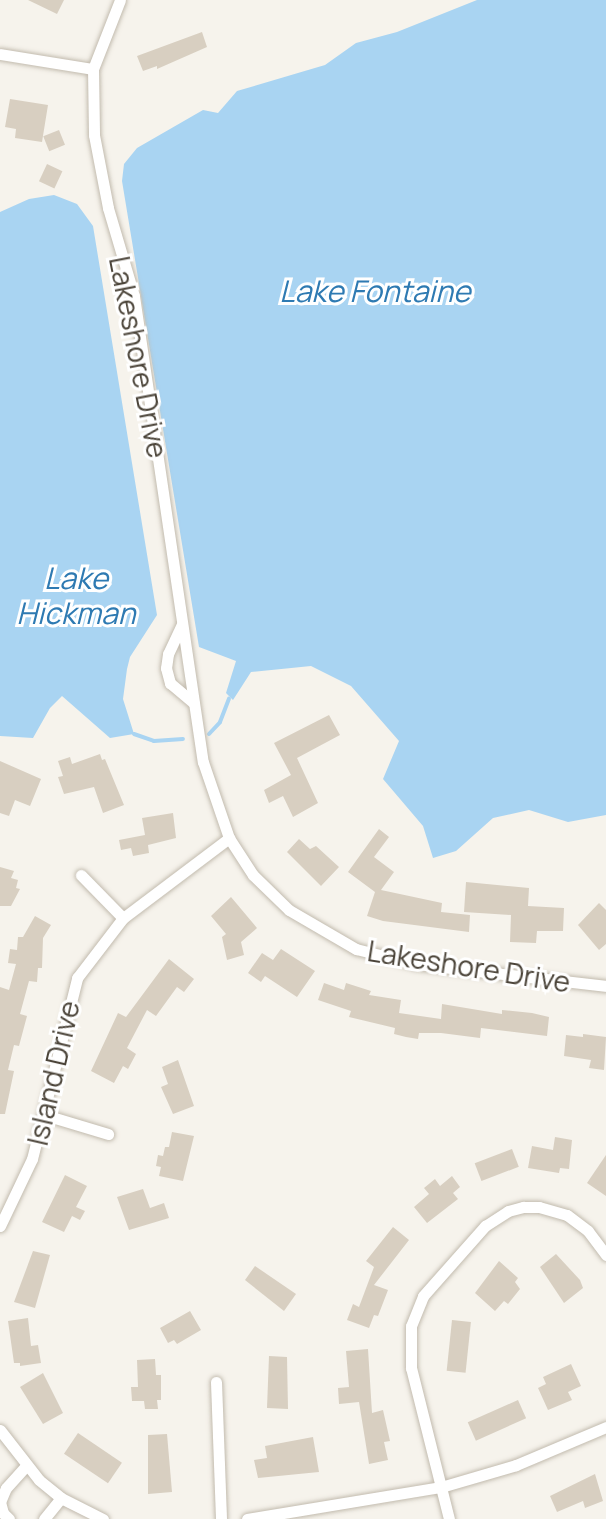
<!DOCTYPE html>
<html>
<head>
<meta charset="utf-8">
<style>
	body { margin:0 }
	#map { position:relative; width:606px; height:1519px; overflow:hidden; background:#f6f3ec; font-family:Manrope,sans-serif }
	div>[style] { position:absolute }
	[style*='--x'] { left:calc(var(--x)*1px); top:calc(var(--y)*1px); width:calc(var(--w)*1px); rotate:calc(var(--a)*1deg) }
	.water>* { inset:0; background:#a9d4f2 }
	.stream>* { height:4px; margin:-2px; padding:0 2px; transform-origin:2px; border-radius:2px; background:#a9d4f2 }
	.building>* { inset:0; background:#d8cfc1; transform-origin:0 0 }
	.roads { filter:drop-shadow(0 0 2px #c2bbae) drop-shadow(0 0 2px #c2bbae) }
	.street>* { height:11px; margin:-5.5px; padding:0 5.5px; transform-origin:5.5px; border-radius:5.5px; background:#fff }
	span { translate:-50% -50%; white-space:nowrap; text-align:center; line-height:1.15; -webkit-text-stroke:6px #fff; paint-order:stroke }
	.street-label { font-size:28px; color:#4b4439 }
	.water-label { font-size:30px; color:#2e7ab2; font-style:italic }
</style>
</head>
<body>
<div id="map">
	<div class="water">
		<i style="clip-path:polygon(477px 0,606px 0,606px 815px,568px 822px,529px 810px,493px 818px,456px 851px,433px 858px,423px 826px,383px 779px,399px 741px,351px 686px,311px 666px,251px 672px,233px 700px,226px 693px,236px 661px,199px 647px,122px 181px,124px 164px,137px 148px,203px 110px,218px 113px,237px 91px,325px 65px,356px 43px,397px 32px)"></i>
		<i style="clip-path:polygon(54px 195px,77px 204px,93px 226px,157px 615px,130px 657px,127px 669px,123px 699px,134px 734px,110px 738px,62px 696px,50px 708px,33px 738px,0 736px,0 212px,29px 199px)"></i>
	</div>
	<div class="stream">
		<i style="--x:134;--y:734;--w:21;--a:19"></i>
		<i style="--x:154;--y:741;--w:29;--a:-4"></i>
		<i style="--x:209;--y:734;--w:16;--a:-47"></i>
		<i style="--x:220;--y:722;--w:25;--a:-69"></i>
	</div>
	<div class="building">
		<i style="clip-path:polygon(28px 0,64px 0,57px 14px)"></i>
		<i style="clip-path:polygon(202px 32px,207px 47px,157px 69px,157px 66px,143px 71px,137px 56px)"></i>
		<i style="clip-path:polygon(10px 99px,48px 105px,42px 142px,15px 138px,16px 129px,5px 127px)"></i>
		<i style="left:59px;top:130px;width:16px;height:17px;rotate:68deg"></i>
		<i style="left:47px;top:164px;width:17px;height:19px;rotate:25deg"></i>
		<i style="clip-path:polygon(329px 715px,340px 735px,297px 758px,318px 803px,293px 817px,283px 796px,269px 803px,264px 790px,291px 775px,274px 743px)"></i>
		<i style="clip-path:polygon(100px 754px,102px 760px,105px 759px,124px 805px,103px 813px,94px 787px,64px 794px,58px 777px,63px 776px,58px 761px,70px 757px,72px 764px)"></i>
		<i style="clip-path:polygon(0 761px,41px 779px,30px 806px,15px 800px,9px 816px,0 813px)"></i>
		<i style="clip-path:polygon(173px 813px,176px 838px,148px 845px,149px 853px,133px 856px,131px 848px,121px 850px,119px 840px,145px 835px,142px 818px)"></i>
		<i style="clip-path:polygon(379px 829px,389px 837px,374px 857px,394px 872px,381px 890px,442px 903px,441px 912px,470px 915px,469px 932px,383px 921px,367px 916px,375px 892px,348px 872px)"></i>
		<i style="clip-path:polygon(299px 839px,310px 849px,316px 846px,339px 867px,321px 886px,287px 852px)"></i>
		<i style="clip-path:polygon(0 867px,14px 871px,11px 878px,18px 880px,16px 888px,20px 889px,11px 906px,0 906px)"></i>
		<i style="clip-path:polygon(466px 882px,529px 888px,528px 906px,564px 908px,563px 931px,537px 931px,536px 943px,510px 942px,511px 915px,464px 912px)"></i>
		<i style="clip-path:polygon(231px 897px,257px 928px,241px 942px,244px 955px,227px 960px,222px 937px,226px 934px,211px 916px)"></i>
		<i style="clip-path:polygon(599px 903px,606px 910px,606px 944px,599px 950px,578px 925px)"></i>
		<i style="clip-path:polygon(35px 916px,51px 925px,43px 938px,42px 968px,38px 968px,37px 982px,29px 981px,20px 1014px,27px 1016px,19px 1046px,14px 1045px,8px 1070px,14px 1071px,5px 1114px,0 1114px,0 987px,9px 990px,16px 964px,8px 963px,10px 949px,17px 950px,18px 937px,23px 937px)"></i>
		<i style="clip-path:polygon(281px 949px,315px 971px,297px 997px,265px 976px,261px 982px,248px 973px,262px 953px,273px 960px)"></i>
		<i style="clip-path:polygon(169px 959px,194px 979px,184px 992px,177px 987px,156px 1016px,147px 1010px,127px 1048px,136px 1054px,128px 1069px,123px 1066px,114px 1083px,91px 1071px,118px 1013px,126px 1017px)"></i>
		<i style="clip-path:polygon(324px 983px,344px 990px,346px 983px,371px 991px,369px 995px,401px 1000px,399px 1013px,441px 1019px,442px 1004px,502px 1014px,502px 1010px,532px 1013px,549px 1017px,547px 1036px,481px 1028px,480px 1038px,441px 1033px,419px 1033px,418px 1039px,406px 1037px,394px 1034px,395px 1028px,349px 1017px,351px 1011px,318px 1000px)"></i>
		<i style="clip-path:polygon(583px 1034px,606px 1037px,604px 1070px,589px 1068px,591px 1060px,564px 1056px,566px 1035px,583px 1037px)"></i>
		<i style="clip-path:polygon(178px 1060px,194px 1106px,173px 1114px,161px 1087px,168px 1084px,162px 1067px)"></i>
		<i style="clip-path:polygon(172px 1132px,194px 1136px,183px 1181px,159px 1176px,161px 1167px,156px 1166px,158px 1155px,163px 1156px,165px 1147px,169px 1147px)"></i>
		<i style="clip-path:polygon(555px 1137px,572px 1140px,569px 1169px,560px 1168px,559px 1173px,528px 1168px,532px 1146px,553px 1150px)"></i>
		<i style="left:512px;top:1149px;width:19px;height:40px;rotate:69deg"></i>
		<i style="clip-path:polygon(606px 1155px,606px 1196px,587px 1183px)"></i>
		<i style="clip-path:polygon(65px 1175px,87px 1186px,76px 1207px,85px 1211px,80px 1220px,72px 1216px,64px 1232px,42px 1222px)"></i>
		<i style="clip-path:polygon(452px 1176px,460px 1187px,453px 1193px,458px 1199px,427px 1223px,414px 1207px,429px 1194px,424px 1188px,435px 1179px,440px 1186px)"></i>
		<i style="clip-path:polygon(143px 1189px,150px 1208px,164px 1203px,169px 1218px,129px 1230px,117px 1197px)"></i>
		<i style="clip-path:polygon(393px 1227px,409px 1240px,374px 1285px,388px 1290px,378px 1316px,374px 1315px,369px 1328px,347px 1320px,353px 1304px,359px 1307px,374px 1267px,366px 1261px)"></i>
		<i style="clip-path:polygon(33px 1251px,50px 1255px,35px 1308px,14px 1302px)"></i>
		<i style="clip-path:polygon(556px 1254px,580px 1280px,583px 1288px,564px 1303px,540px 1267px)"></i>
		<i style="clip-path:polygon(499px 1261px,518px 1278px,515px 1282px,520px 1289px,508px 1304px,504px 1301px,495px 1311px,475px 1293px)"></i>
		<i style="clip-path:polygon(255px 1266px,296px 1294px,284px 1311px,245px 1280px)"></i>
		<i style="clip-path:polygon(190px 1311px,201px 1330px,177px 1344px,174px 1340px,168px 1343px,160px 1328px)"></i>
		<i style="clip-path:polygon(28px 1318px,31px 1346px,38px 1345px,41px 1363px,20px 1366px,20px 1363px,14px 1363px,8px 1321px)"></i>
		<i style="left:452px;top:1320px;width:19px;height:51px;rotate:6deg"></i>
		<i style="clip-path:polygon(368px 1349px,372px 1413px,383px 1410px,390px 1441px,384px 1442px,388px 1460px,369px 1464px,359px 1402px,339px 1404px,338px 1388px,349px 1387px,346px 1351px)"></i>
		<i style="clip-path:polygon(269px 1356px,287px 1357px,288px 1409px,267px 1408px)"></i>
		<i style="clip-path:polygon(155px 1359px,156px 1375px,161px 1375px,161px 1400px,157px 1400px,158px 1409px,145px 1409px,144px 1401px,132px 1401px,131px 1387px,138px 1387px,137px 1360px)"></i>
		<i style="clip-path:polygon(571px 1364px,581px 1386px,568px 1392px,572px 1400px,548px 1410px,538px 1388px,546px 1384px,543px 1377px)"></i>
		<i style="clip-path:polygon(43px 1373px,63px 1413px,43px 1424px,20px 1387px)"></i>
		<i style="left:518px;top:1400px;width:20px;height:55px;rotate:66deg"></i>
		<i style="left:78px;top:1433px;width:53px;height:25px;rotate:34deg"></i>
		<i style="clip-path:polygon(167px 1434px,172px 1492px,148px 1494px,148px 1435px)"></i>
		<i style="clip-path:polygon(313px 1437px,319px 1472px,258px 1478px,254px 1460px,267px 1458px,265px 1446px)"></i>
		<i style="clip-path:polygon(595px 1474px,603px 1501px,585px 1508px,583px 1501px,557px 1512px,550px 1496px)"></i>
	</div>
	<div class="roads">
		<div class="street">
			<i style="--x:120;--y:0;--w:74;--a:111.4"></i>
			<i style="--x:93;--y:69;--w:66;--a:89.1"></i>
			<i style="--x:94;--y:135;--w:74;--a:79.1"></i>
			<i style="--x:108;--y:208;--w:92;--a:73.5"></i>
			<i style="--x:134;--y:296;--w:471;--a:81.6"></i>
			<i style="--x:203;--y:762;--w:80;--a:71.1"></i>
			<i style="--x:229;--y:838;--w:44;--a:57"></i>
			<i style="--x:253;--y:875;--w:50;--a:44.2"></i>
			<i style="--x:289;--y:910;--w:78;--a:30.2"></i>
			<i style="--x:356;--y:949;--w:62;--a:14"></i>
			<i style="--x:416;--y:964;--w:191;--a:6.6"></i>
			<i style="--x:0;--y:54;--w:94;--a:9.2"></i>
			<i style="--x:182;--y:624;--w:33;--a:115"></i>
			<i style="--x:168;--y:654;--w:14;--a:98"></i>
			<i style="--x:166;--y:668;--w:16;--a:75"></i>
			<i style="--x:170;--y:683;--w:31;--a:40"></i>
			<i style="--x:81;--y:875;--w:60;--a:45.7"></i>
			<i style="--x:45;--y:1115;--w:66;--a:16.8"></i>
			<i style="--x:0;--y:1226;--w:74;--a:-64.5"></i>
			<i style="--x:32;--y:1159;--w:187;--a:-76"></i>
			<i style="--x:77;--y:978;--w:76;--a:-52.5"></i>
			<i style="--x:123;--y:918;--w:133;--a:-37"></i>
			<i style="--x:216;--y:1382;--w:137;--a:87.9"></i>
			<i style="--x:0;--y:1430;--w:63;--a:52"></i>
			<i style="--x:39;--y:1480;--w:28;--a:39"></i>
			<i style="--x:61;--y:1498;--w:47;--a:26.6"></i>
			<i style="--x:9;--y:1519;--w:8;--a:-135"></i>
			<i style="--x:3;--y:1513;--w:11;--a:-105"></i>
			<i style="--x:0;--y:1502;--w:15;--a:-67"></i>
			<i style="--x:6;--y:1488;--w:30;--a:-48"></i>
			<i style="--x:44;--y:1519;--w:27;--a:-51"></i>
			<i style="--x:247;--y:1519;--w:197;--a:-9.4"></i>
			<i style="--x:441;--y:1487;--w:78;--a:-16.3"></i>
			<i style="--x:516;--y:1465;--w:98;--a:-22.9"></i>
			<i style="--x:449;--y:1519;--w:156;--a:-104.1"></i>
			<i style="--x:411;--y:1368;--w:42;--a:-90"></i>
			<i style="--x:411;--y:1326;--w:32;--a:-68"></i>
			<i style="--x:423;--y:1296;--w:94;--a:-48.5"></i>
			<i style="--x:485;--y:1226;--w:27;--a:-33"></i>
			<i style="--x:508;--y:1211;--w:16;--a:-15"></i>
			<i style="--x:523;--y:1207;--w:16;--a:0"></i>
			<i style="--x:539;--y:1207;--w:29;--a:16"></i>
			<i style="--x:567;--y:1215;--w:26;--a:37"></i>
			<i style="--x:588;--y:1231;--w:30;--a:53"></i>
		</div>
	</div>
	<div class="street-label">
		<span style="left:139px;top:357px;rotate:79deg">Lakeshore Drive</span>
		<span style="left:469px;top:966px;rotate:9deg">Lakeshore Drive</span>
		<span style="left:53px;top:1073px;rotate:-77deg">Island Drive</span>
	</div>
	<div class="water-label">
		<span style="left:375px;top:291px">Lake Fontaine</span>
		<span style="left:76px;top:595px">Lake<br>Hickman</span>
	</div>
</div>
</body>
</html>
